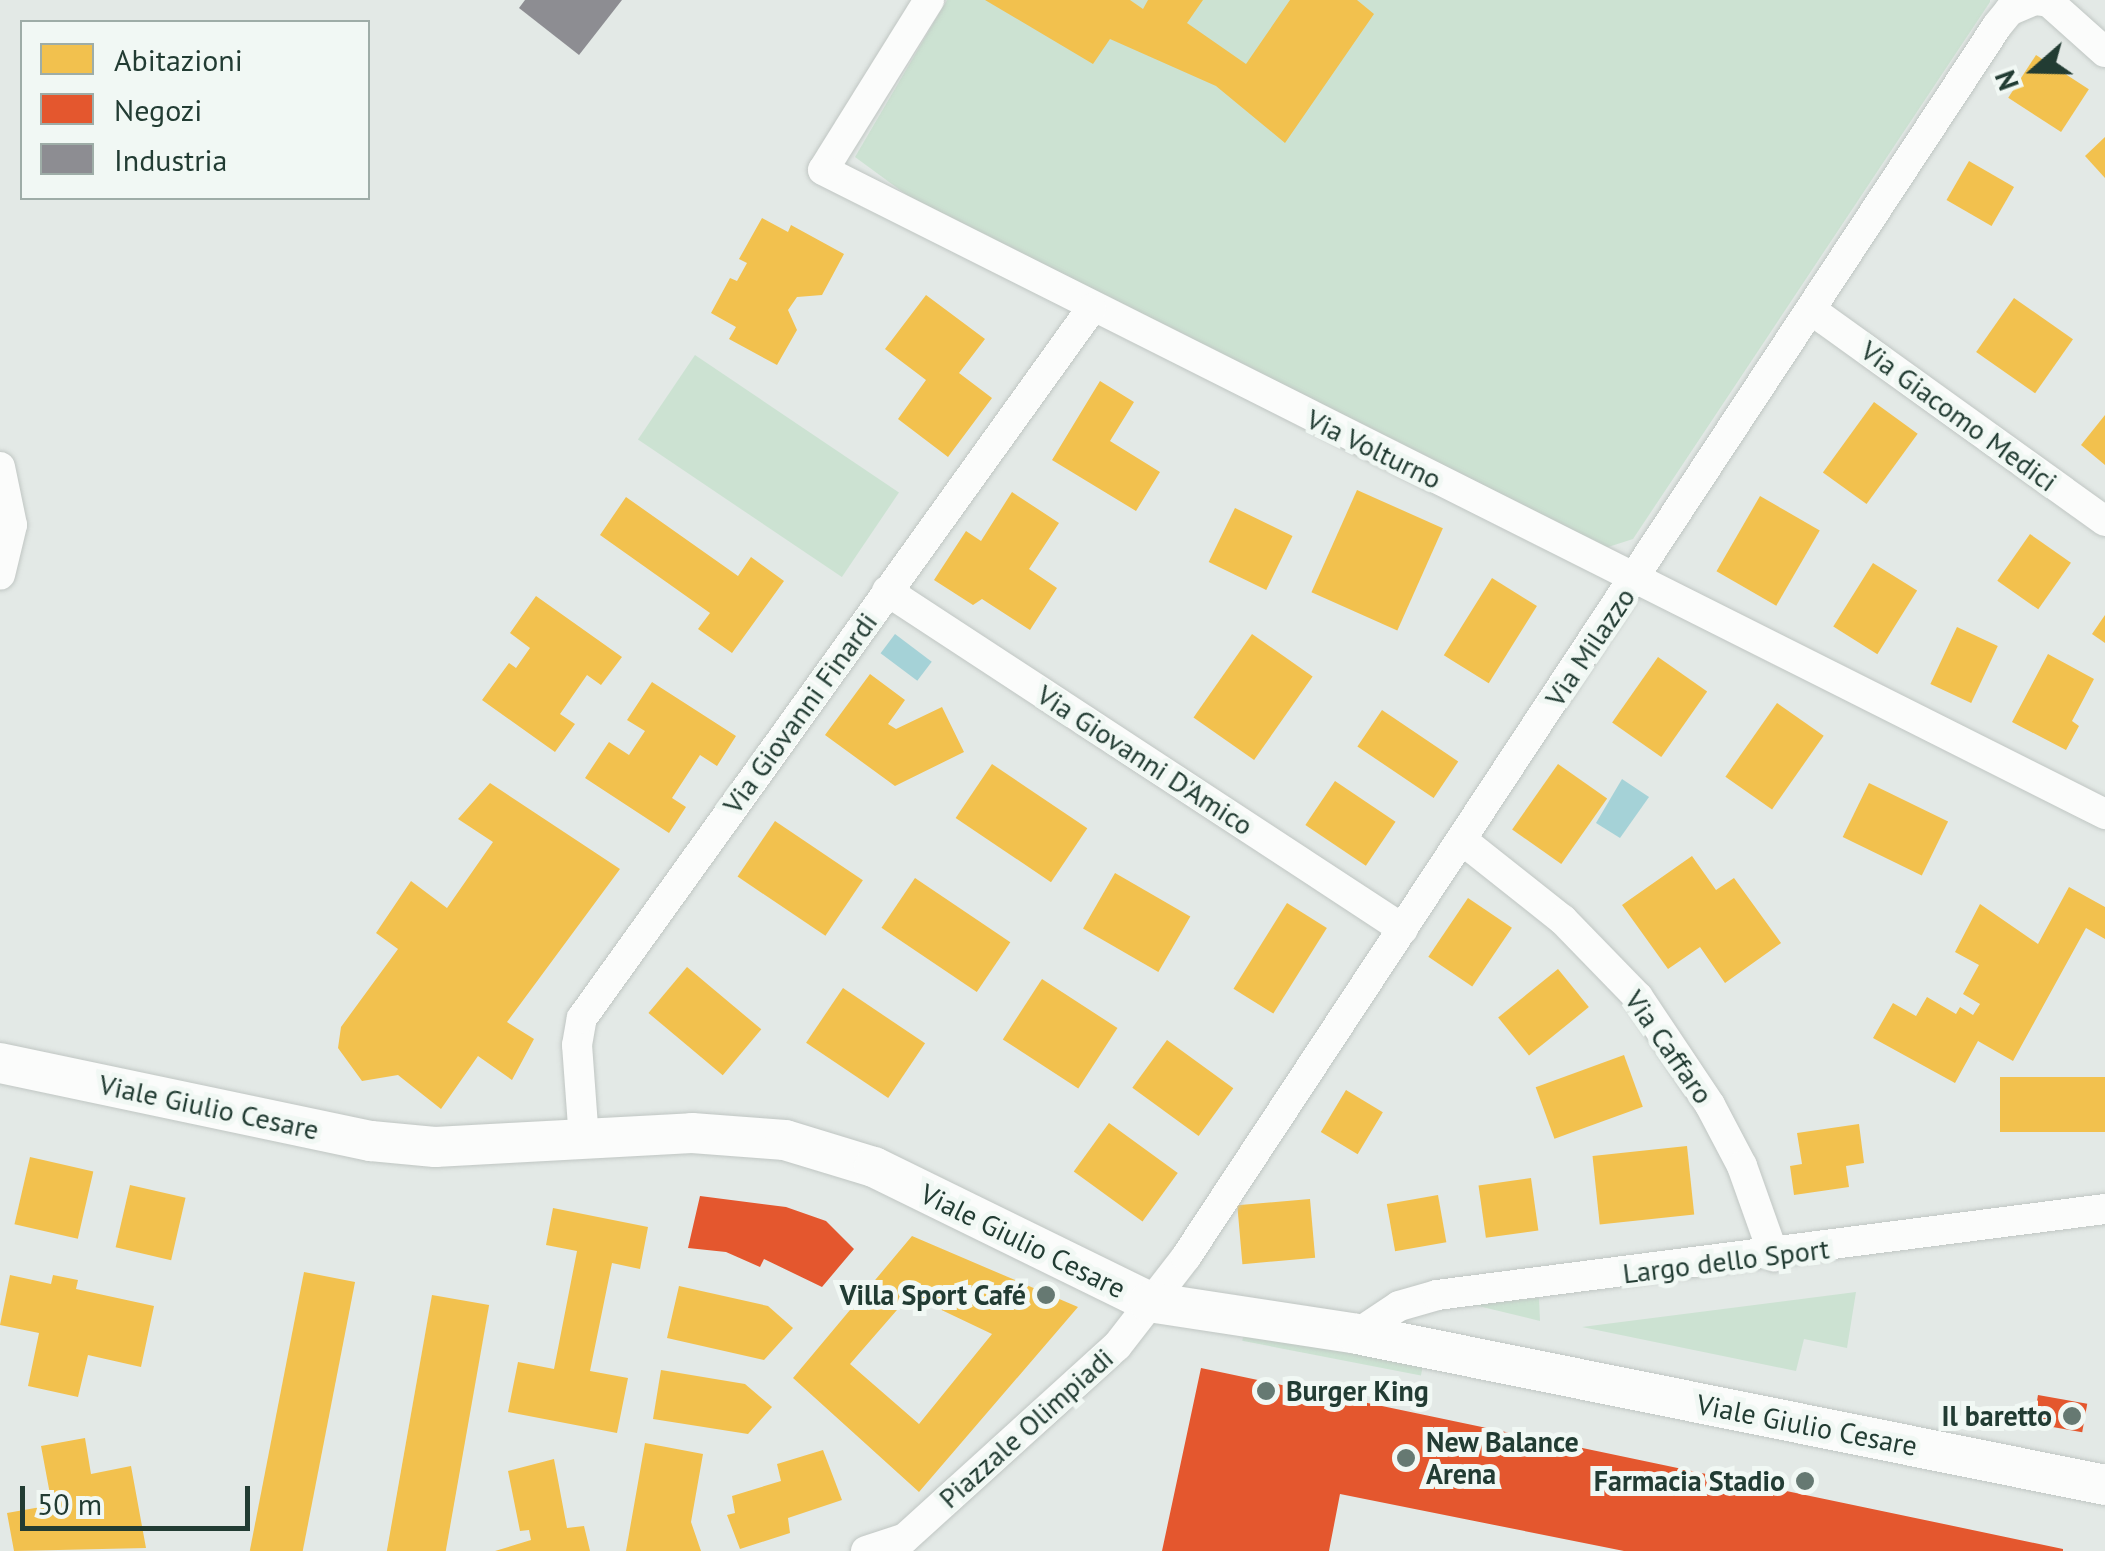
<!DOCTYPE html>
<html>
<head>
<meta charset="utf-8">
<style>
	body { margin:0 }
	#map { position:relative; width:2105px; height:1551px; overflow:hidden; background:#e3e9e6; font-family:"PT Sans",sans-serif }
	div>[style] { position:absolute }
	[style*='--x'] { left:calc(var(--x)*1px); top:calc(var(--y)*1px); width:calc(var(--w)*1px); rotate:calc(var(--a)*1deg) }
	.green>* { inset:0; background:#cce2d2; transform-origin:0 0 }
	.water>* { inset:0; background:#a5d2d7; transform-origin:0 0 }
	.homes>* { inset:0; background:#f2c14e; transform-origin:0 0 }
	.shops>* { inset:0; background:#e4572e; transform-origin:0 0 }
	.industry>* { inset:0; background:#8d8d92 }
	.roads { filter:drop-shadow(0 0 2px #c0c6c3) drop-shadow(0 0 2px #c0c6c3) }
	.street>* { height:30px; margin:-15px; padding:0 15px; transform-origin:15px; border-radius:15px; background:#fbfcfb }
	.secondary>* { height:40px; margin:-20px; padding:0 20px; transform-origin:20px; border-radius:20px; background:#fbfcfb }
	.dots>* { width:28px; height:28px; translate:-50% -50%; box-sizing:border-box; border:5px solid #f1f8f4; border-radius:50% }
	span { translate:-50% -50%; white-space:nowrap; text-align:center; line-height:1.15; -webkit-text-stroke:10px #f1f8f4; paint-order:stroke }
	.street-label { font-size:28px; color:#223c33 }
	.poi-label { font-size:28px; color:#223c33; font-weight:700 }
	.right { translate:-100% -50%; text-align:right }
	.left { translate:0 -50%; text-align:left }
	.legend { position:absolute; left:20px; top:20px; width:350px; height:180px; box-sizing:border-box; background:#f1f8f4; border:2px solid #9eada7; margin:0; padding:12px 18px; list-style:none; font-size:30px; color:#223c33 }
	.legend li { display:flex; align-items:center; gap:20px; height:50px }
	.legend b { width:50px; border:2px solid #9eada7 }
	.north { position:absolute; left:1985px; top:20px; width:100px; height:100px; -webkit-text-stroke:8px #f1f8f4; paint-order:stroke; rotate:250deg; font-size:28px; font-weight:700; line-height:40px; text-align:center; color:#223c33 }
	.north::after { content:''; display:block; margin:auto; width:35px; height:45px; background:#223c33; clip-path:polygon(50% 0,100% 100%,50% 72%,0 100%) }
	.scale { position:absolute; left:20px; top:1486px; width:230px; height:45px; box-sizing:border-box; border:5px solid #223c33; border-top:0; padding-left:12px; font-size:30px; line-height:35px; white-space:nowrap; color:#223c33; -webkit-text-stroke:8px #f1f8f4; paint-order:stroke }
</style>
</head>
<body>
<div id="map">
	<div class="green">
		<i style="clip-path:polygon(947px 0,1990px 0,1990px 2px,1633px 539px,1605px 548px,915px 201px,855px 157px)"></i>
		<i style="left:695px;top:355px;width:246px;height:102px;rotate:34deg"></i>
		<i style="clip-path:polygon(1856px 1292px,1847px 1348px,1804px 1339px,1796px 1371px,1582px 1327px)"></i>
		<i style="clip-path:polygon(1539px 1298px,1540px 1321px,1470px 1304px)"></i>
		<i style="left:1244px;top:1332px;width:182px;height:9px;rotate:11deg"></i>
	</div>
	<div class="water">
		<i style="left:895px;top:634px;width:46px;height:24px;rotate:37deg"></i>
		<i style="clip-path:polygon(1622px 779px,1649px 797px,1620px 838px,1596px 823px)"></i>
	</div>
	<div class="homes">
		<i style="clip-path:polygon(985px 0,1130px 0,1143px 9px,1148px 0,1203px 0,1187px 23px,1246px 64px,1290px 0,1357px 0,1374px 14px,1285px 143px,1216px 86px,1110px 39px,1093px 64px)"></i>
		<i style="left:2036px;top:55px;width:63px;height:51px;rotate:33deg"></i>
		<i style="clip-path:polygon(2105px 137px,2105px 178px,2085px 156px)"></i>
		<i style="left:1969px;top:161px;width:52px;height:45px;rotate:30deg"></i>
		<i style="clip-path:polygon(762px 218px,788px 232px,791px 225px,844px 254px,822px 295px,797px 297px,788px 310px,797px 330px,777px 365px,729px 339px,736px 327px,711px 313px,730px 278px,737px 281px,747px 263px,739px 259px)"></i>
		<i style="clip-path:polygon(926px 295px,985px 339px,959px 373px,992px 398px,948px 457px,898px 419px,926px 380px,885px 349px)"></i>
		<i style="left:2014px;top:298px;width:72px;height:66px;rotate:35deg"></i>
		<i style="clip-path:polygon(1100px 381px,1134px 402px,1110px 441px,1160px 472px,1136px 511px,1052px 460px)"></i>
		<i style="left:1874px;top:402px;width:54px;height:87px;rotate:36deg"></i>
		<i style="clip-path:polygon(2105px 415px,2105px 465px,2081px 445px)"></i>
		<i style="left:1357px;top:490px;width:94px;height:112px;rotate:24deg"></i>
		<i style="clip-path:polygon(1012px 492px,1059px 523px,1029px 569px,1057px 588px,1030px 630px,982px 599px,973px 605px,934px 580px,966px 531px,981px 541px)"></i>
		<i style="left:1760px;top:496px;width:69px;height:87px;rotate:30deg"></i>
		<i style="clip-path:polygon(626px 497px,738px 576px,751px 557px,784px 581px,732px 653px,698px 629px,710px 613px,600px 535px)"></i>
		<i style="left:1235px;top:508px;width:64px;height:60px;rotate:26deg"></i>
		<i style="left:2030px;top:534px;width:50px;height:57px;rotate:35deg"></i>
		<i style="left:1873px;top:563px;width:52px;height:75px;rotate:32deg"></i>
		<i style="left:1492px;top:578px;width:53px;height:91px;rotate:32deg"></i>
		<i style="clip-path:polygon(536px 596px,622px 657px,601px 685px,587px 675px,560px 714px,575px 724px,555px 752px,482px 700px,509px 663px,516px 668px,530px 648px,510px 633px)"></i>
		<i style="clip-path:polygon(2105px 615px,2105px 643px,2092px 634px)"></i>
		<i style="left:1957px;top:627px;width:45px;height:63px;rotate:25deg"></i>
		<i style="left:1252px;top:634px;width:74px;height:102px;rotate:35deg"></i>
		<i style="clip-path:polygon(2048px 654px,2094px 679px,2072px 721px,2079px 726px,2066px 750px,2012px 722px)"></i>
		<i style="left:1658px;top:657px;width:60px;height:80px;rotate:35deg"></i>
		<i style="clip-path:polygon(870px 674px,905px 700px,888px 724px,896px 729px,942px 707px,964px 752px,895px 786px,825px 735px)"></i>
		<i style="clip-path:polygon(652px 682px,736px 736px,717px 766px,700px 755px,672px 798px,686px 807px,669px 833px,585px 778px,609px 742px,629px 755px,645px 731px,627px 720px)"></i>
		<i style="left:1777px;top:703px;width:57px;height:90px;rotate:35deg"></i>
		<i style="left:1382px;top:710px;width:92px;height:44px;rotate:34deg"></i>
		<i style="left:992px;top:764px;width:115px;height:65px;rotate:34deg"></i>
		<i style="left:1558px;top:764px;width:60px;height:80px;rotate:35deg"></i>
		<i style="left:1335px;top:781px;width:73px;height:53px;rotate:34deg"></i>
		<i style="clip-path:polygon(490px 783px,620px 869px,507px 1022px,534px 1039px,512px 1080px,478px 1056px,441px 1109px,398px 1075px,362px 1081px,338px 1048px,341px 1027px,398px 949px,376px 933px,411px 881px,447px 908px,493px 842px,458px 819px)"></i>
		<i style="left:1869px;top:783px;width:88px;height:60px;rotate:26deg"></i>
		<i style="left:775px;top:821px;width:106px;height:67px;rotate:34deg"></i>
		<i style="clip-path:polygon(1692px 856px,1716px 890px,1734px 878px,1781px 943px,1725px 983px,1700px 947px,1668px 969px,1622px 905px)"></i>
		<i style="left:1115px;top:873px;width:87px;height:64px;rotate:30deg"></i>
		<i style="left:915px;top:878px;width:115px;height:60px;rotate:34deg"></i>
		<i style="clip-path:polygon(2069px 887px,2105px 907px,2105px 939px,2086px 928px,2013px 1061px,1978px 1041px,1955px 1083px,1873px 1038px,1893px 1003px,1916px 1016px,1927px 997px,1956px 1014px,1960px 1007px,1973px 1015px,1980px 1004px,1963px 994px,1979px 965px,1955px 952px,1980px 904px,2038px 944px)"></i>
		<i style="left:1468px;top:898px;width:53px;height:71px;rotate:34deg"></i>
		<i style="left:1287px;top:903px;width:47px;height:101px;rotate:32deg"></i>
		<i style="left:687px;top:967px;width:97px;height:60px;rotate:40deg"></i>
		<i style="left:1558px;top:969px;width:49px;height:77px;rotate:51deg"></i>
		<i style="left:1042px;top:979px;width:90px;height:72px;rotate:33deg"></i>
		<i style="left:843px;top:988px;width:99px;height:66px;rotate:34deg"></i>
		<i style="left:1167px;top:1040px;width:82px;height:59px;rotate:36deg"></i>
		<i style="left:1624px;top:1055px;width:55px;height:94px;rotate:70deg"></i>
		<i style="left:2105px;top:1077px;width:55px;height:105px;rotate:90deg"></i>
		<i style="left:1346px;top:1090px;width:43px;height:49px;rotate:31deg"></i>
		<i style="left:1109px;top:1123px;width:85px;height:60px;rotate:36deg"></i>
		<i style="clip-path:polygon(1859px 1124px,1864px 1163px,1846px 1166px,1849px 1187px,1794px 1195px,1790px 1166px,1802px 1164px,1797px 1133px)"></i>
		<i style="left:1687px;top:1146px;width:69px;height:95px;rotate:84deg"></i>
		<i style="left:30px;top:1157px;width:65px;height:69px;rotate:13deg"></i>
		<i style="left:1531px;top:1178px;width:53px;height:53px;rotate:82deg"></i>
		<i style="left:130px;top:1185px;width:57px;height:64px;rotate:13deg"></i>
		<i style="left:1438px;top:1195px;width:48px;height:52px;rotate:80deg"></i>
		<i style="left:1310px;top:1199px;width:59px;height:73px;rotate:85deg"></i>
		<i style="clip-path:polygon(553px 1208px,648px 1227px,640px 1269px,612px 1263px,590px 1371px,628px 1378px,617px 1433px,508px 1412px,518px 1362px,554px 1369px,577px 1251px,546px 1245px)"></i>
		<i style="clip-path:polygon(evenodd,912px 1236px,1078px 1307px,919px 1492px,793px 1378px,912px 1236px,910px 1295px,992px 1334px,919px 1424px,850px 1364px,910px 1295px)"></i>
		<i style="left:304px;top:1272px;width:52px;height:284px;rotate:11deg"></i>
		<i style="clip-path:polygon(10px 1275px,51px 1284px,53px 1275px,78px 1280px,76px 1289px,154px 1306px,141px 1367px,88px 1355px,78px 1397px,28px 1386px,39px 1333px,0 1325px)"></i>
		<i style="clip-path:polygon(679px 1286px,768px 1306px,793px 1328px,764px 1360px,667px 1338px)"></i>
		<i style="left:432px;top:1295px;width:58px;height:261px;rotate:10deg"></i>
		<i style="clip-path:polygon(661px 1370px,745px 1384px,772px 1407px,748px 1434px,653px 1419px)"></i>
		<i style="clip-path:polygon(85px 1438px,91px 1474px,131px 1466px,146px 1548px,14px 1551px,7px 1513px,52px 1505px,41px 1446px)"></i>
		<i style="clip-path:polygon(645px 1443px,703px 1454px,691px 1522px,701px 1551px,626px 1551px)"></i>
		<i style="clip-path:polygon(823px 1450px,842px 1500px,788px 1518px,790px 1533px,740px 1549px,727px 1515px,735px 1513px,732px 1496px,781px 1481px,777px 1464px)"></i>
		<i style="clip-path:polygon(554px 1459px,567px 1528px,584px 1526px,590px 1551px,495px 1551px,531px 1540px,529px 1530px,520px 1531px,508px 1471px)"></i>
	</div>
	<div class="shops">
		<i style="clip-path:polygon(700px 1196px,786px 1207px,826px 1221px,854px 1249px,822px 1287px,764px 1259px,760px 1267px,726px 1252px,688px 1248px)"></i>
		<i style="clip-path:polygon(1201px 1368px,2063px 1549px,2063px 1551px,1624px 1551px,1340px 1494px,1329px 1551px,1162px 1551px)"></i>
		<i style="left:2038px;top:1395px;width:50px;height:29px;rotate:10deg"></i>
	</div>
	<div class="industry">
		<i style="clip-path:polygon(525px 0,622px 0,579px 55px,519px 8px)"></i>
	</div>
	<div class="roads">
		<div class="street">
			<i style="--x:929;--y:0;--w:200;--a:121.9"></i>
			<i style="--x:823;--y:170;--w:1435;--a:26.67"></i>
			<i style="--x:2035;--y:0;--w:14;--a:8"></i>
			<i style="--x:2049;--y:2;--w:75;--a:41.8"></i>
			<i style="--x:1814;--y:312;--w:358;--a:35.7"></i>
			<i style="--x:0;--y:467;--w:59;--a:78.3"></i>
			<i style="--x:12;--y:525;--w:51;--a:103.5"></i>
			<i style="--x:887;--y:591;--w:617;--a:33.23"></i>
			<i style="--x:1462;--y:840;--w:129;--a:38.4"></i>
			<i style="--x:1563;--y:920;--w:107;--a:45.8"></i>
			<i style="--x:1638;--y:997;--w:130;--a:56.3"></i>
			<i style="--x:1710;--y:1105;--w:69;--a:62.3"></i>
			<i style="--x:1742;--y:1166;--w:96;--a:70.4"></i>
			<i style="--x:584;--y:1140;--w:95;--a:-94.2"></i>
			<i style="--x:577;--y:1045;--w:27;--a:-80"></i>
			<i style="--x:582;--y:1018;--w:873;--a:-54.32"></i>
			<i style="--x:1357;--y:1334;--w:50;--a:-33.7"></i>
			<i style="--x:1399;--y:1306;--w:40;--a:-16"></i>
			<i style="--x:1437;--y:1295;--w:674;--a:-7.34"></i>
			<i style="--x:866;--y:1551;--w:40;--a:-18"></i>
			<i style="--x:904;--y:1539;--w:287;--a:-42.2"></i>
			<i style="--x:1117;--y:1346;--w:113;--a:-52.2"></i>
			<i style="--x:1186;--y:1257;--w:1474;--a:-56.62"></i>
			<i style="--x:1997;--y:26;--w:19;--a:-51"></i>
			<i style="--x:2009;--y:11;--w:28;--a:-23"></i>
		</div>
		<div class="secondary">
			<i style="--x:0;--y:1063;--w:379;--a:11.9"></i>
			<i style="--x:371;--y:1141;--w:64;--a:5.4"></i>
			<i style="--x:435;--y:1147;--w:257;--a:-3.1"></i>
			<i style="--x:692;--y:1133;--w:93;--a:4.3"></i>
			<i style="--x:785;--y:1140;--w:93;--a:16.9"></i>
			<i style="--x:874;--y:1167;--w:306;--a:26.1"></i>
			<i style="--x:1149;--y:1302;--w:210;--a:8.7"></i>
			<i style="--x:1357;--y:1334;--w:763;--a:11.41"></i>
		</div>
	</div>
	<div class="dots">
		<i style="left:1046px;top:1295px;background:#667972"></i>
		<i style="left:1266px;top:1391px;background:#667972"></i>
		<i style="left:2072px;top:1416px;background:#667972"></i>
		<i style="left:1406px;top:1458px;background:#667972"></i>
		<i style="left:1805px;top:1481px;background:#667972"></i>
	</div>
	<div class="street-label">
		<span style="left:1959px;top:416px;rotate:36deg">Via Giacomo Medici</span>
		<span style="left:1374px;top:449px;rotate:26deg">Via Volturno</span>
		<span style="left:1590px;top:647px;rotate:-56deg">Via Milazzo</span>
		<span style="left:800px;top:713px;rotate:-54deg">Via Giovanni Finardi</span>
		<span style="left:1145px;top:760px;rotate:33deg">Via Giovanni D'Amico</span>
		<span style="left:1669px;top:1047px;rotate:55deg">Via Caffaro</span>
		<span style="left:209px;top:1107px;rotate:12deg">Viale Giulio Cesare</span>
		<span style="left:1023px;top:1241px;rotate:26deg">Viale Giulio Cesare</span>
		<span style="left:1726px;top:1261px;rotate:-7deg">Largo dello Sport</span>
		<span style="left:1807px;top:1425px;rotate:11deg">Viale Giulio Cesare</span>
		<span style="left:1026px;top:1428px;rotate:-42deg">Piazzale Olimpiadi</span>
	</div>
	<div class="poi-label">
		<span class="right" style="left:1026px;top:1295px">Villa Sport Café</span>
		<span class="left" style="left:1286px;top:1391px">Burger King</span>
		<span class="right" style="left:2052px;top:1416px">Il baretto</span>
		<span class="left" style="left:1426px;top:1458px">New Balance<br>Arena</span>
		<span class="right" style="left:1785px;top:1481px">Farmacia Stadio</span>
	</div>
	<ul class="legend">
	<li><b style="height:28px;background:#f2c14e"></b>Abitazioni</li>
	<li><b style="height:28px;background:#e4572e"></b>Negozi</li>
	<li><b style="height:28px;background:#8d8d92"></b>Industria</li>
	</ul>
	<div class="north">N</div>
	<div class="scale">50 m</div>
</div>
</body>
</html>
